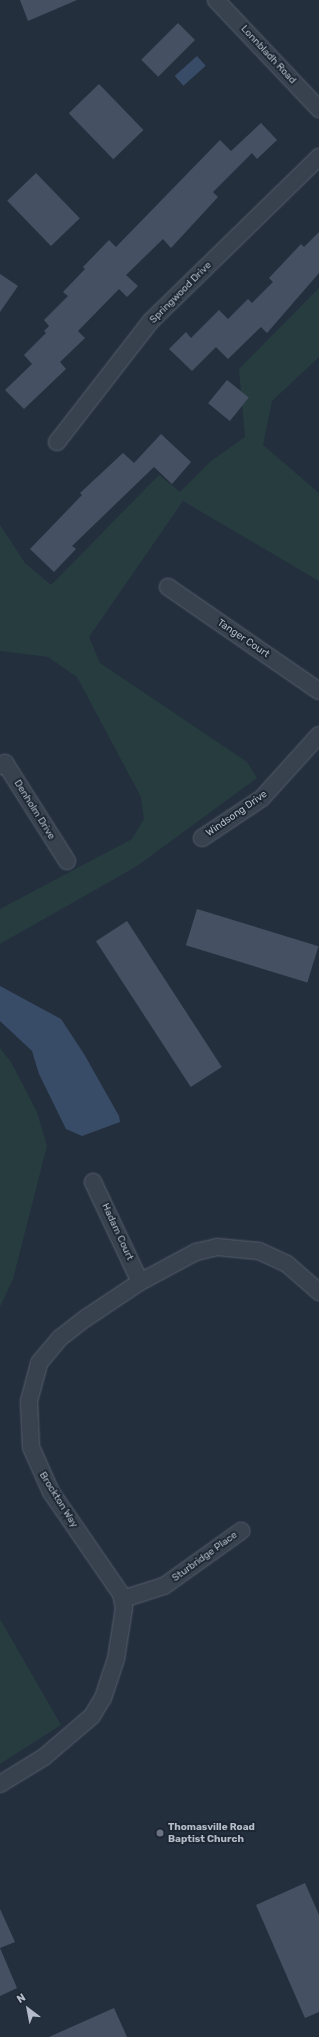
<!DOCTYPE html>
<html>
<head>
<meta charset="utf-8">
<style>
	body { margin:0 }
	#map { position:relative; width:319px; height:2037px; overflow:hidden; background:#242f3e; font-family:Rubik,sans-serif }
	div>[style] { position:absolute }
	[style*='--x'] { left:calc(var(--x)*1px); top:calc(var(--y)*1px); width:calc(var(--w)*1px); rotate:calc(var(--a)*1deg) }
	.green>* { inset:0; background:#263c3f }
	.water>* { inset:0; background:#394c67; transform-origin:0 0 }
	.building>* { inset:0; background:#455162; transform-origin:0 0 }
	.roads { filter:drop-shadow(0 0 1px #565f6c) drop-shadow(0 0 1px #565f6c) }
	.minor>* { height:16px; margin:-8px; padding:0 8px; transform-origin:8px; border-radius:8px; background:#38414e }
	.dots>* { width:11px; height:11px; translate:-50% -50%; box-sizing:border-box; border:2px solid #1d2633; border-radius:50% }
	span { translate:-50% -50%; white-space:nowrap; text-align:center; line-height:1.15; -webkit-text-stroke:4px #1d2633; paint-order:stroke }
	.street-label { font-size:10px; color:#b4bcc9 }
	.poi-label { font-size:10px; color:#b4bcc9; font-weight:700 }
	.left { translate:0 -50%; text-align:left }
	.north { position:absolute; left:8px; top:1989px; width:40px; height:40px; -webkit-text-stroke:3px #1d2633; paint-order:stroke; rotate:328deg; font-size:11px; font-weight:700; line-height:16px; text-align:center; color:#b4bcc9 }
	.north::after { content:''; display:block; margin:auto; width:14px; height:18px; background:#b4bcc9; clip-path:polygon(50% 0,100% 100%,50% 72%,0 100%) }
</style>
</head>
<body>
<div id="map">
	<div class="green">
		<i style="clip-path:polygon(319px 288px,319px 357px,272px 401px,263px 445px,319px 493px,319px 581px,183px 501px,89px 637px,100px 663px,247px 762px,257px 778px,137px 866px,0 944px,0 909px,132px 839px,144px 819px,141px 797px,77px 677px,48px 657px,0 651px,0 525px,25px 563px,51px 585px,159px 475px,180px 492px,211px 461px,245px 437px,239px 369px)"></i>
		<i style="clip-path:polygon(0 1048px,11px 1062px,37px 1112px,47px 1146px,13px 1279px,0 1307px)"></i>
		<i style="clip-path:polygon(0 1619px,61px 1725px,0 1764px)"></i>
	</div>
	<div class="water">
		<i style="left:197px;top:56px;width:13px;height:30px;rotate:48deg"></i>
		<i style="clip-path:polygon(0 986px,61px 1019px,84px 1054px,119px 1116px,120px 1122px,82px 1136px,66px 1129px,39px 1074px,32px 1051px,0 1021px)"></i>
	</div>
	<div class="building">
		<i style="clip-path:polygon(20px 0,77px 0,28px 21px)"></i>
		<i style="left:178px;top:23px;width:24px;height:52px;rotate:45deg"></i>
		<i style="left:99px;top:84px;width:64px;height:42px;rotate:46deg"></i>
		<i style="clip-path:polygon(261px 123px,277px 140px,257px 159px,252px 153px,213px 192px,218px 197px,171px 248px,163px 239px,126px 275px,138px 286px,127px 297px,119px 289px,78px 331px,85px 338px,60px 362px,66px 369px,24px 409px,5px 390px,32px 364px,24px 355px,46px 333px,44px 331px,49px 326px,44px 320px,68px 296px,63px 292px,85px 269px,83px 267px,109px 240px,116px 247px,220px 140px,231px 151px)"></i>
		<i style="left:36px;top:173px;width:63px;height:40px;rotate:46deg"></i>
		<i style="clip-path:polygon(319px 232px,319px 273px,267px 333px,261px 327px,228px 359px,216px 347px,192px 371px,169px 349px,186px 332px,191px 338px,219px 310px,228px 319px,248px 299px,252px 303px,273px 282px,269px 278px,301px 244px,304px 247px)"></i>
		<i style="clip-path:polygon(0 274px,18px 286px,0 312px)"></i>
		<i style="left:227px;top:380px;width:28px;height:30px;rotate:39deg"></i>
		<i style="clip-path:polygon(161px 434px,191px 462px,172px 484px,154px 467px,72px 546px,76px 549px,54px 572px,30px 549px,82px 495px,80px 493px,123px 453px,134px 463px)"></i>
		<i style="left:197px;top:909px;width:127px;height:38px;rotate:17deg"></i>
		<i style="left:127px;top:921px;width:174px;height:37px;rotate:57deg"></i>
		<i style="clip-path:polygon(305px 1883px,319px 1915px,319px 2012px,305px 2018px,256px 1905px)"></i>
		<i style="clip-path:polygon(0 1909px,15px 1942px,0 1948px,17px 1988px,0 1996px)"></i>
		<i style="clip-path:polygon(114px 2008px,127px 2037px,49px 2037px)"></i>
	</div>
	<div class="roads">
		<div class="minor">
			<i style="--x:216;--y:0;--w:150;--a:46.6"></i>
			<i style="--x:57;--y:442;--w:153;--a:-52.2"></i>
			<i style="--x:151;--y:321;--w:235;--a:-44.3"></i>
			<i style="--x:168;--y:587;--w:183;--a:34.6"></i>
			<i style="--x:0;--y:766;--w:6;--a:-31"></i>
			<i style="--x:5;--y:763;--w:116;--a:57.7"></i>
			<i style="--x:202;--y:838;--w:72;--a:-33.7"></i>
			<i style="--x:262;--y:798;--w:85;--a:-47.9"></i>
			<i style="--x:93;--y:1182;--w:110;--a:64.8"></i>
			<i style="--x:123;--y:1599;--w:43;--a:-17.6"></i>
			<i style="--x:164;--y:1586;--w:95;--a:-35.5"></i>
			<i style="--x:0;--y:1784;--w:52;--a:-31.5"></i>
			<i style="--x:44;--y:1757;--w:63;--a:-40.5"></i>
			<i style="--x:92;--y:1716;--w:21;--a:-59"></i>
			<i style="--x:103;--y:1698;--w:41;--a:-71.6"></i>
			<i style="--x:116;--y:1659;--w:52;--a:-81.1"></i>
			<i style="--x:124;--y:1608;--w:14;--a:-102"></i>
			<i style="--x:121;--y:1594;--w:124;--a:-124.5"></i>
			<i style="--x:51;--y:1492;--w:49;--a:-114"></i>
			<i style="--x:31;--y:1447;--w:46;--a:-92.5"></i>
			<i style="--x:29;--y:1401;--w:39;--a:-75"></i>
			<i style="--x:39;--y:1363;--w:33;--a:-50"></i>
			<i style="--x:60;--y:1338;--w:33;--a:-38"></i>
			<i style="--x:86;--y:1318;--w:65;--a:-33.7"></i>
			<i style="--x:140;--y:1282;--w:64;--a:-28.2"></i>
			<i style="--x:196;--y:1252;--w:22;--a:-13"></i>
			<i style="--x:217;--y:1247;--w:42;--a:5.4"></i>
			<i style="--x:259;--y:1251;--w:31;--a:25"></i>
			<i style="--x:287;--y:1264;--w:43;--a:41.2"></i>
		</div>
	</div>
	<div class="dots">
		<i style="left:160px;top:1833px;background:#6b7280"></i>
	</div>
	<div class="street-label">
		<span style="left:268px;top:55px;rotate:47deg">Lonnbladh Road</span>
		<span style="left:181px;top:293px;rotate:-45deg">Springwood Drive</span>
		<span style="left:243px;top:639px;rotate:34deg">Tanger Court</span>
		<span style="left:34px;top:810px;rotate:58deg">Denholm Drive</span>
		<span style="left:237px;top:814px;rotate:-35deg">Windsong Drive</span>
		<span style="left:117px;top:1232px;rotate:65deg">Hadam Court</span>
		<span style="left:58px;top:1500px;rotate:58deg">Brockton Way</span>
		<span style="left:205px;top:1557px;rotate:-36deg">Sturbridge Place</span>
	</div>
	<div class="poi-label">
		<span class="left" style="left:168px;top:1833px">Thomasville Road<br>Baptist Church</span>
	</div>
	<div class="north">N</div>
</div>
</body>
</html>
